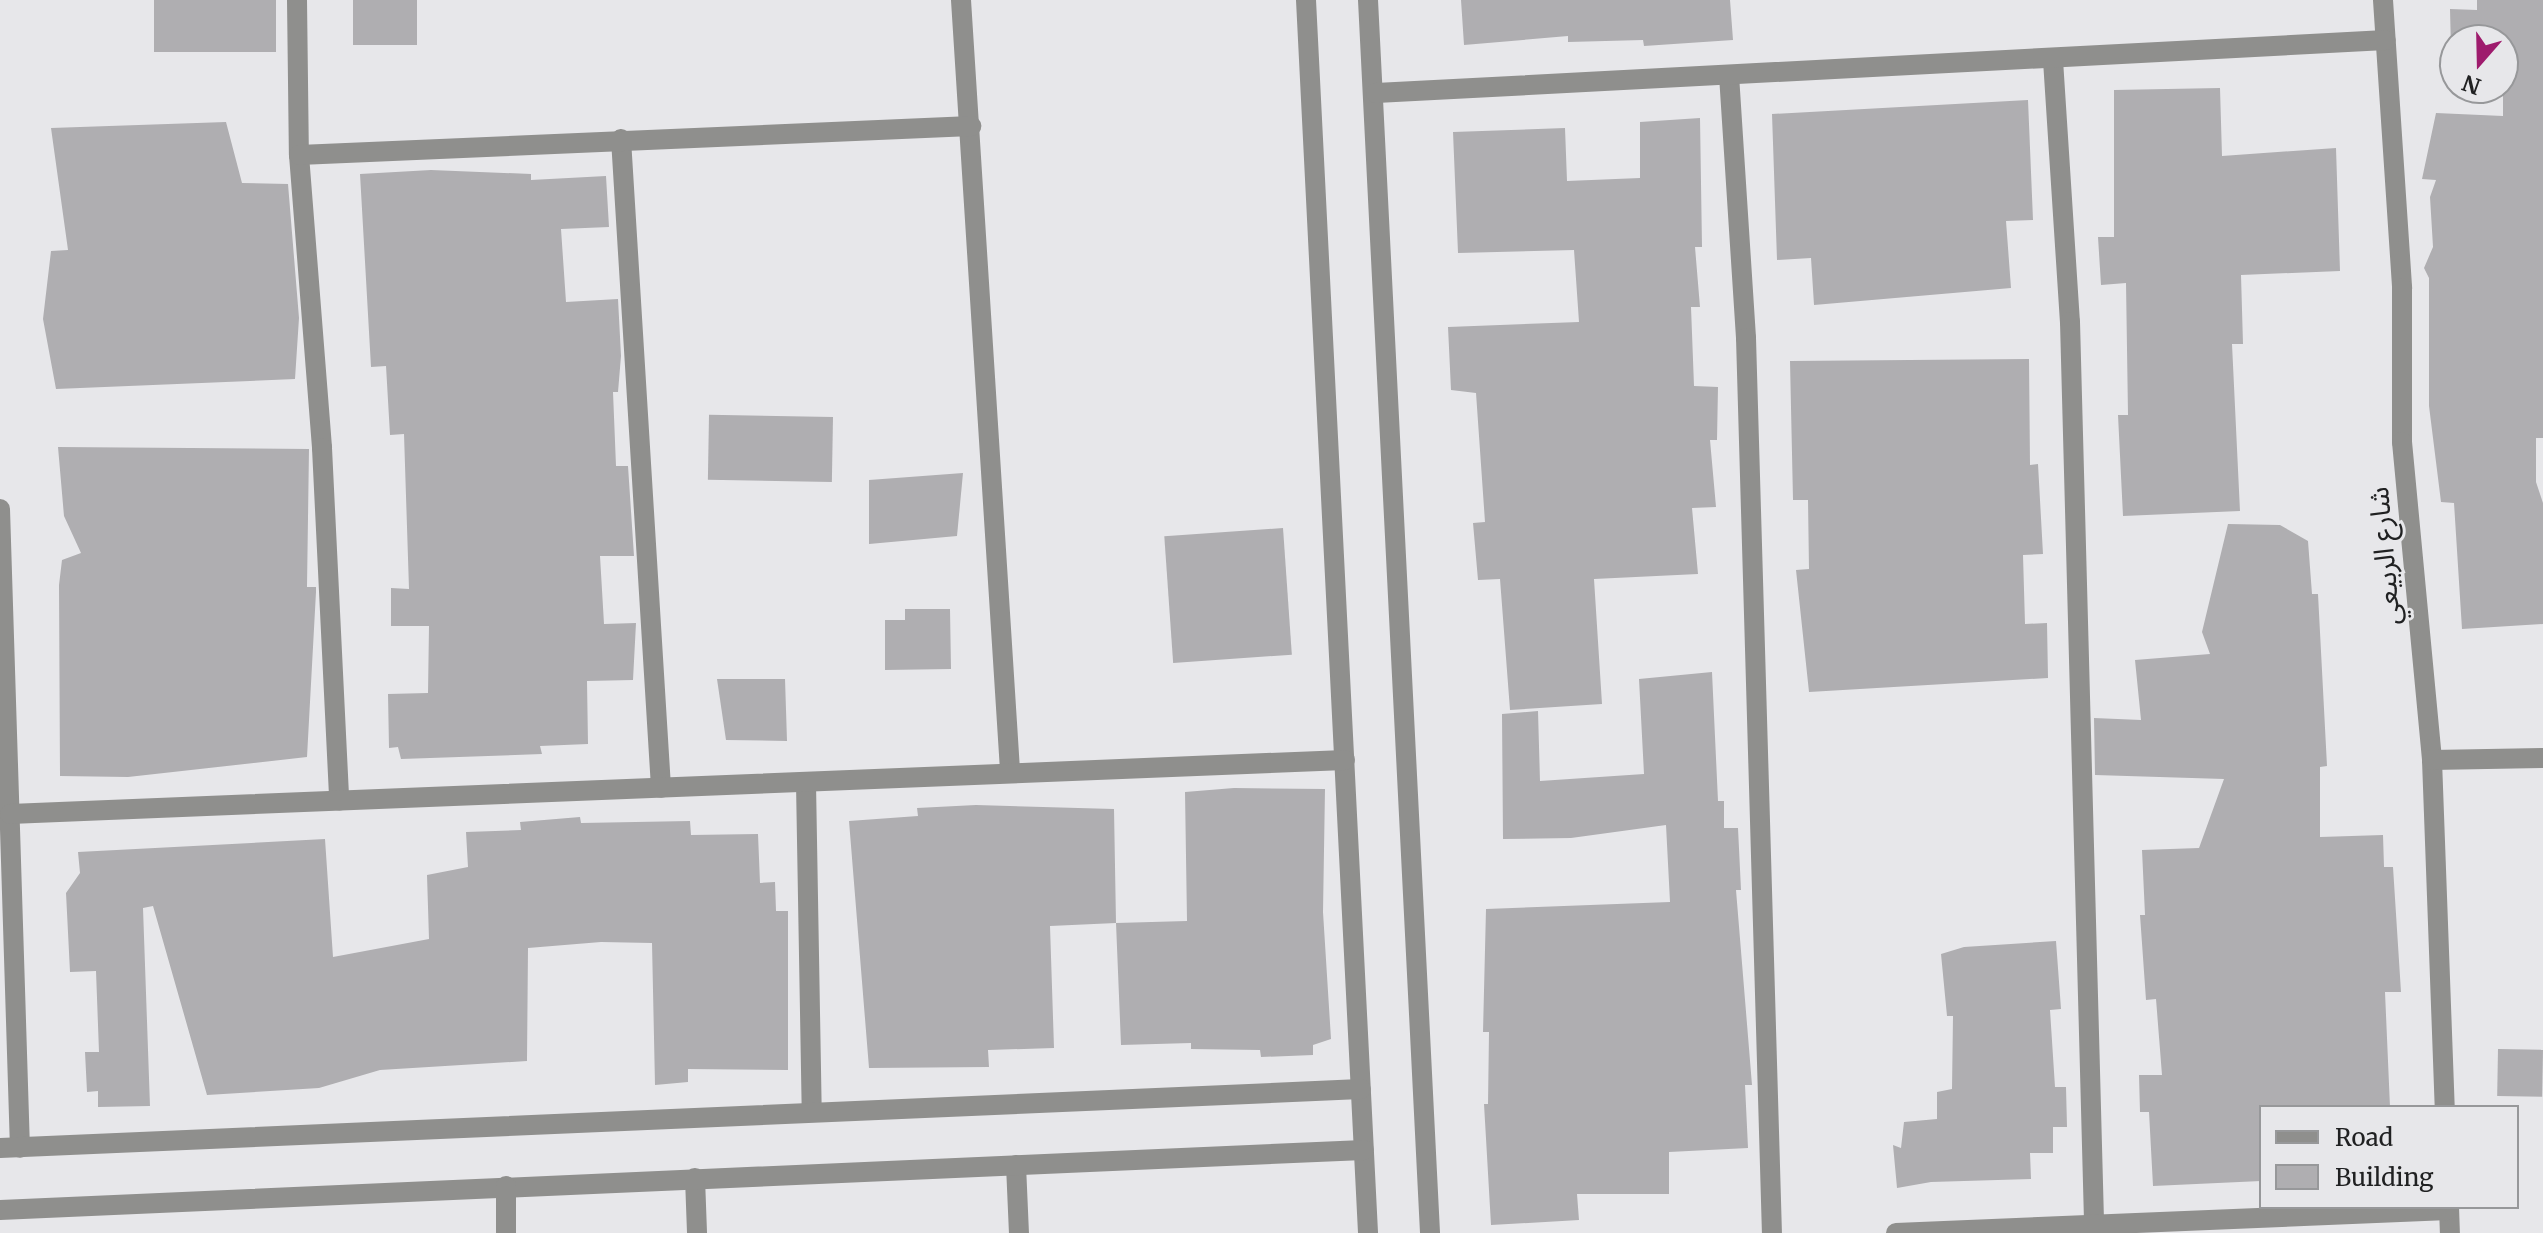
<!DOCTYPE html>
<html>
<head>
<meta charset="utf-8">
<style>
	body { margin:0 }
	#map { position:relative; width:2543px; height:1233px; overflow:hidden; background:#e7e7ea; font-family:Merriweather,"Noto Sans Arabic",serif }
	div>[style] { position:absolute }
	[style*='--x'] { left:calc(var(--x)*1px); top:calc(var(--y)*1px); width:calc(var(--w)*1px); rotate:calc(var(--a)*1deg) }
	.building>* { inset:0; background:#afaeb1; transform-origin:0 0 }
	.street>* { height:20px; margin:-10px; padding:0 10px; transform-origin:10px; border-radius:10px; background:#8f8f8d }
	span { translate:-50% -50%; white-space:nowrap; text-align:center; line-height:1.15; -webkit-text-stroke:6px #e7e7ea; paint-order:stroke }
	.street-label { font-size:28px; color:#202122 }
	.legend { position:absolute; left:2259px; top:1105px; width:260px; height:104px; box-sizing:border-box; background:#e7e7ea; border:2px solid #97989a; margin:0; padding:10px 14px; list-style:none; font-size:24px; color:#202122 }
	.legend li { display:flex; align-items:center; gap:16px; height:40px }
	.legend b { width:40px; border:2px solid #97989a }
	.north { position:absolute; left:2439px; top:24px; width:80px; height:80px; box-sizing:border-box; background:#e7e7ea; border:2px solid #97989a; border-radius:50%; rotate:200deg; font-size:22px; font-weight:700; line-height:32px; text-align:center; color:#202122 }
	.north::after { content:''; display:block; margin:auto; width:28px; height:36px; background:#9e1b6d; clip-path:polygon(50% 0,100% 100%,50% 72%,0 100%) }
</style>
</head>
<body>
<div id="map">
	<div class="building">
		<i style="left:154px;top:0;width:122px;height:52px"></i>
		<i style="left:353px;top:0;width:64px;height:45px"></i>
		<i style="clip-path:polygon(1461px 0,1730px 0,1733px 40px,1644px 46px,1643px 40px,1568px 42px,1568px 36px,1464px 45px)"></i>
		<i style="clip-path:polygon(2477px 0,2543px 0,2543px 438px,2536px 438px,2536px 482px,2543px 503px,2543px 624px,2462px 629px,2454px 503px,2441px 502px,2429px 406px,2429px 278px,2424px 268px,2433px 247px,2430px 197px,2436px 180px,2422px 179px,2436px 113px,2503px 116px,2503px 40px,2455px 40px,2451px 49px,2450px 9px,2477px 10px)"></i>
		<i style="clip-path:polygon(2220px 88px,2222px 156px,2336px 148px,2340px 271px,2241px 275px,2243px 344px,2232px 344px,2240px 511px,2123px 516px,2118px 415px,2128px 415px,2126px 283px,2101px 285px,2098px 237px,2114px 237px,2114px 90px)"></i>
		<i style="clip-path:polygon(2028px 100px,2033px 220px,2006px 221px,2011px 288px,1814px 305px,1811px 258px,1777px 260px,1772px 114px)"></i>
		<i style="clip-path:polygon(1700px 118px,1702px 247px,1695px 247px,1700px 307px,1691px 307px,1694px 386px,1718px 387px,1717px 440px,1710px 440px,1716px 507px,1692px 508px,1698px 574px,1594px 579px,1602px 704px,1510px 710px,1500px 579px,1478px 580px,1473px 523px,1485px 522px,1476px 393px,1451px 390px,1448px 327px,1579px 322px,1574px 250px,1458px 253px,1453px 132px,1565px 128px,1567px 181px,1640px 178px,1640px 122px)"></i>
		<i style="clip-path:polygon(226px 122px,242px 183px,288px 184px,299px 318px,295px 379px,56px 389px,43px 319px,51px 251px,68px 250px,51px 128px)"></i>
		<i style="clip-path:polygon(431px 170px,531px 174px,531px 180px,606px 176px,609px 227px,561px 229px,566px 302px,618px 299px,621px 356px,618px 392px,613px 392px,616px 466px,628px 466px,634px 556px,600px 556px,604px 624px,636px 623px,633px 680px,587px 681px,588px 744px,540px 746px,542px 754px,401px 759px,398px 747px,389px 748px,388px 694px,428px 693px,429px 626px,391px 626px,391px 588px,409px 589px,404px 434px,390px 435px,386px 366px,371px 367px,360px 174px)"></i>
		<i style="clip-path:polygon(2029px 359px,2030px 465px,2038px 464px,2043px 554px,2023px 555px,2025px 624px,2047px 623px,2048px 678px,1809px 692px,1796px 570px,1809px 569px,1808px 500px,1793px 500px,1790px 361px)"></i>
		<i style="left:833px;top:417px;width:65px;height:124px;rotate:91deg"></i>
		<i style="clip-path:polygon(58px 447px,309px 449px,307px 587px,316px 587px,316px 592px,307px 757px,128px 777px,60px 776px,59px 585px,62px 560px,81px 553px,64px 516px)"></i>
		<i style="clip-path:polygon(963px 473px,957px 536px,869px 544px,869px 480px)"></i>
		<i style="clip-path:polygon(2228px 524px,2280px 525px,2308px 541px,2312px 594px,2318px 594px,2327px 766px,2320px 767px,2320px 837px,2383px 835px,2384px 867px,2393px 867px,2401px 992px,2385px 992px,2390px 1107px,2261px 1107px,2261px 1181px,2153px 1186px,2149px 1112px,2140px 1112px,2139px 1075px,2162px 1075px,2156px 999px,2146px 1000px,2140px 915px,2145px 915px,2142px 850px,2199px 848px,2224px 779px,2095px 775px,2094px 718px,2141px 720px,2135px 660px,2210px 654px,2202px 632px)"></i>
		<i style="left:1283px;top:528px;width:127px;height:119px;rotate:86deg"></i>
		<i style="clip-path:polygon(905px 609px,950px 609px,951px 669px,885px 670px,885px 620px,905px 620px)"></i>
		<i style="clip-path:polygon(1712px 672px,1718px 801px,1724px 801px,1724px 828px,1738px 828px,1741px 890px,1736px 890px,1752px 1085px,1745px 1085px,1748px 1148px,1669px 1152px,1669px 1194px,1577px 1194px,1579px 1220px,1491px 1225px,1484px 1104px,1488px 1104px,1489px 1032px,1483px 1032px,1486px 909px,1670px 902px,1666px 825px,1571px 838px,1503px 839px,1502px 714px,1538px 711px,1540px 781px,1644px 774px,1639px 679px)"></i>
		<i style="clip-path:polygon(717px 679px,785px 679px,787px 741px,726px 740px)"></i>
		<i style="clip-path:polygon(1234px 788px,1325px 789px,1323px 912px,1331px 1039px,1313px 1045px,1313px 1055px,1261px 1057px,1260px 1050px,1191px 1049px,1191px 1043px,1121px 1045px,1116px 923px,1187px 921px,1185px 792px)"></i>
		<i style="clip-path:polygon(976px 805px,1114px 809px,1116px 923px,1050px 926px,1054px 1048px,988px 1050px,989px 1067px,869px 1068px,849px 821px,918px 816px,917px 808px)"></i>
		<i style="clip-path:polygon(580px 817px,581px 823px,690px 821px,691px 835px,758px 834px,760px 883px,775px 882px,776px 911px,788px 911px,788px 1070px,688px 1069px,688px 1082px,655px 1085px,652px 943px,601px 942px,528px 948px,527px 1061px,380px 1070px,319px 1088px,207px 1095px,153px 906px,143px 908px,150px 1106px,98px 1107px,98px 1091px,87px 1092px,85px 1052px,99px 1052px,96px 971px,70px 972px,66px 893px,80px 873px,78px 852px,325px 839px,333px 957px,429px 939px,427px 875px,468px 867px,466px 832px,521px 830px,520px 822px)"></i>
		<i style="clip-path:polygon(2056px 941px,2061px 1009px,2050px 1010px,2055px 1087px,2066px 1087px,2067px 1127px,2053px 1127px,2053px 1153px,2030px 1153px,2031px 1179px,1931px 1182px,1897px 1188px,1893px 1145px,1901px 1148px,1904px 1122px,1937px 1119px,1937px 1092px,1952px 1089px,1953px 1016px,1947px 1016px,1941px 954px,1964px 947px)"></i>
		<i style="left:2498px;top:1049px;width:45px;height:47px;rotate:1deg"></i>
	</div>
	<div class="street">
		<i style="--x:297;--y:0;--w:155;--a:89.3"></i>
		<i style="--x:299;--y:155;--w:294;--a:85.5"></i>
		<i style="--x:322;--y:448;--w:353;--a:87.2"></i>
		<i style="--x:961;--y:0;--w:773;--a:86.36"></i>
		<i style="--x:1306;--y:0;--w:1235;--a:87.12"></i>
		<i style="--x:1368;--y:0;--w:1235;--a:87.12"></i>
		<i style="--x:2383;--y:0;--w:289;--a:86.2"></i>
		<i style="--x:2402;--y:288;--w:154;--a:90"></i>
		<i style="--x:2402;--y:442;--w:319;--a:84.6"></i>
		<i style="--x:2432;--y:760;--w:347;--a:87.9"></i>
		<i style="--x:2053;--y:60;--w:263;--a:86.3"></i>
		<i style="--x:2070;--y:322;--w:901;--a:88.47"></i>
		<i style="--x:1729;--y:75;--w:264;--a:86.3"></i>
		<i style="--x:1746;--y:338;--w:895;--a:88.34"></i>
		<i style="--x:1376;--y:93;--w:1011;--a:-3"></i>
		<i style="--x:621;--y:139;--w:650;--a:86.47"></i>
		<i style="--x:299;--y:155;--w:673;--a:-2.47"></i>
		<i style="--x:0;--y:509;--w:639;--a:88.21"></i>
		<i style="--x:2432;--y:760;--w:111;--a:-1"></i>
		<i style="--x:806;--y:783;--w:328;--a:89"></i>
		<i style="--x:10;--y:814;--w:1336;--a:-2.32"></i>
		<i style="--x:0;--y:1148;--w:1362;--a:-2.48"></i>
		<i style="--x:1016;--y:1165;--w:68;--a:87.5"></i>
		<i style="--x:695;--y:1178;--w:55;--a:87.9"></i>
		<i style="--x:2449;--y:1207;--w:26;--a:88"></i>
		<i style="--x:0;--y:1210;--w:1365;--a:-2.52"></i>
		<i style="--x:506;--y:1233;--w:47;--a:-90"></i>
		<i style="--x:1896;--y:1233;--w:553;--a:-2.38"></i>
	</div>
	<div class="street-label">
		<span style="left:2384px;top:556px;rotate:-95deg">شارع الربيعي</span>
	</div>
	<ul class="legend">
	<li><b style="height:10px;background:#8f8f8d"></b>Road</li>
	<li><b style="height:22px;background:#afaeb1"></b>Building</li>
	</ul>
	<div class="north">N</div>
</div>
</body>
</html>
